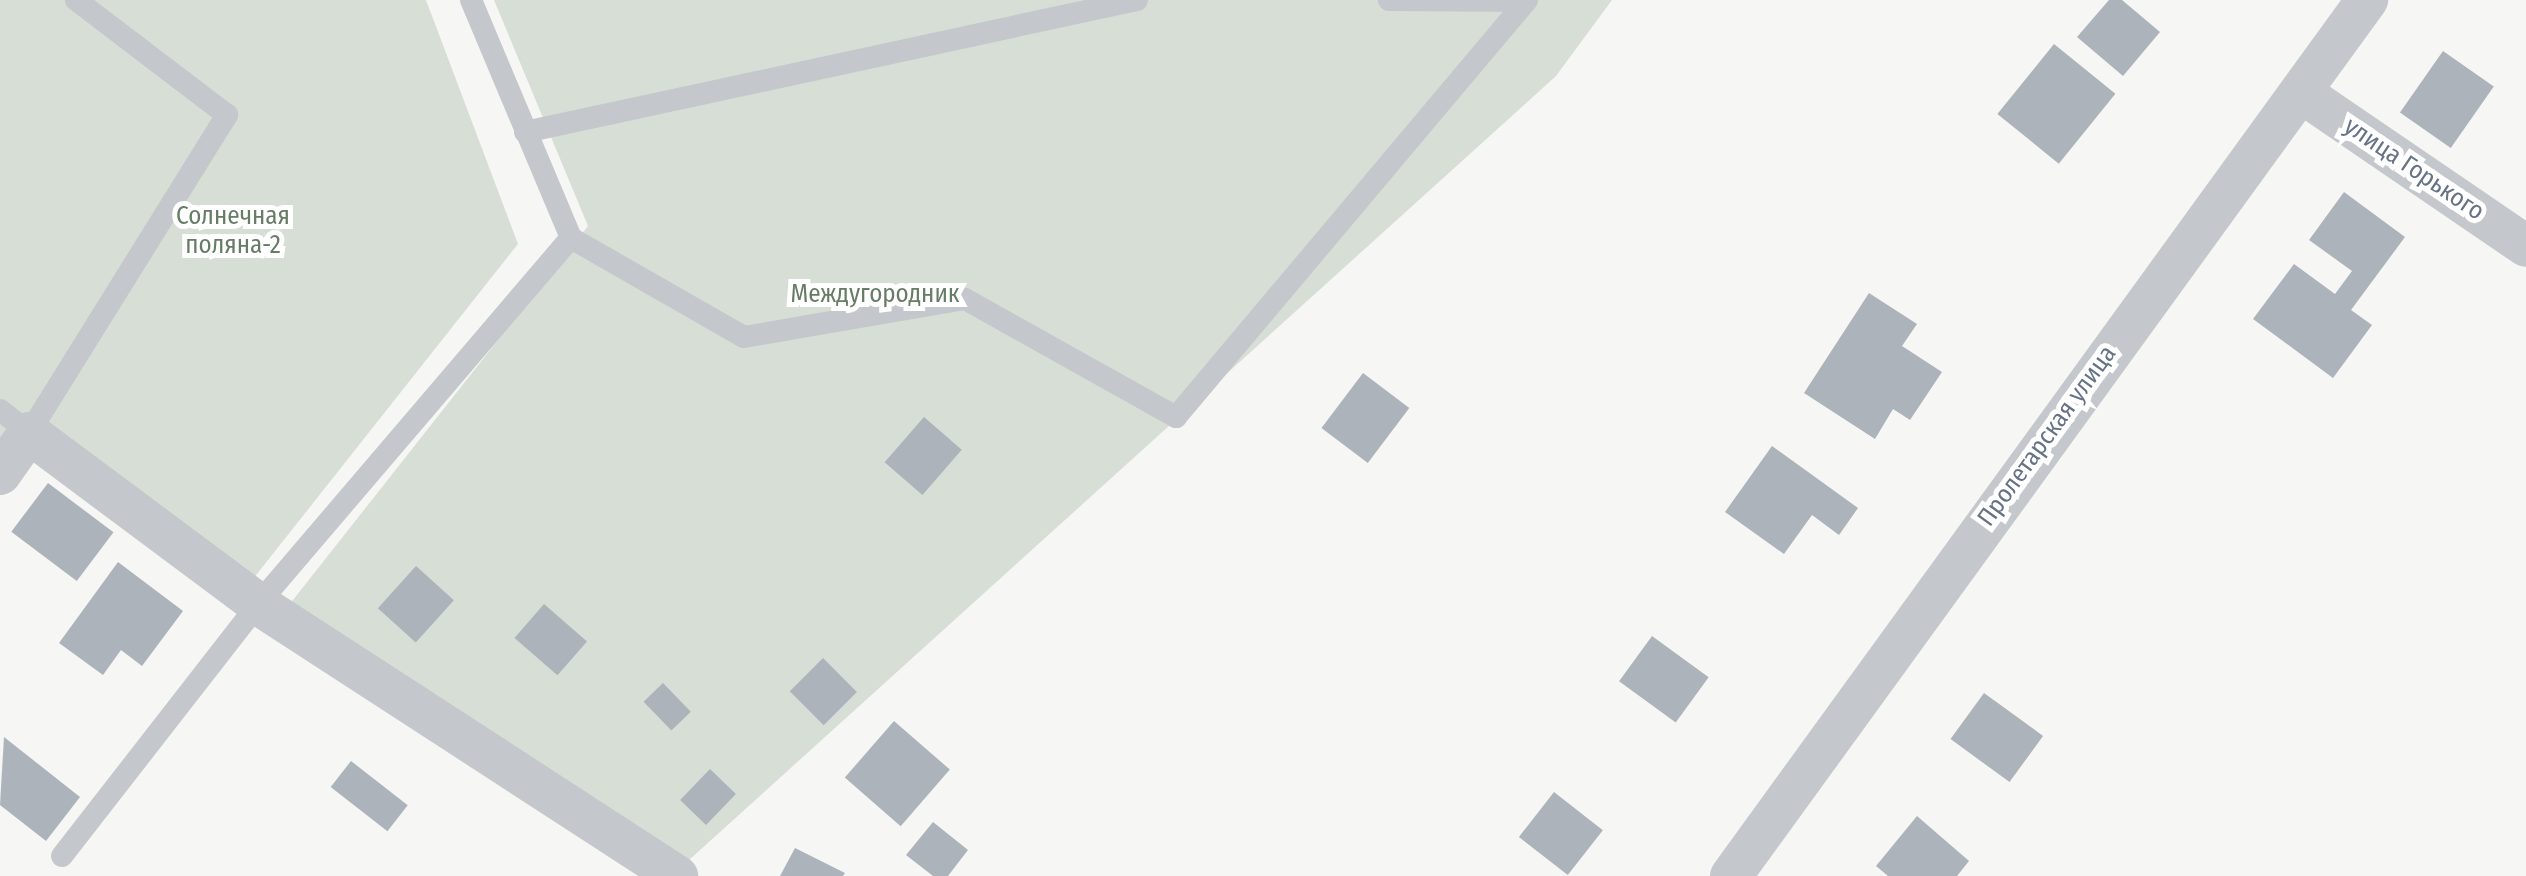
<!DOCTYPE html>
<html>
<head>
<meta charset="utf-8">
<style>
	body { margin:0 }
	#map { position:relative; width:2526px; height:876px; overflow:hidden; background:#f6f7f4; font-family:"Fira Sans Condensed",sans-serif }
	div>[style] { position:absolute }
	[style*='--x'] { left:calc(var(--x)*1px); top:calc(var(--y)*1px); width:calc(var(--w)*1px); rotate:calc(var(--a)*1deg) }
	.green>* { inset:0; background:#d7ded5 }
	.building>* { inset:0; background:#adb3ba; transform-origin:0 0 }
	.service>* { height:22px; margin:-11px; padding:0 11px; transform-origin:11px; border-radius:11px; background:#c4c7cb }
	.minor>* { height:42px; margin:-21px; padding:0 21px; transform-origin:21px; border-radius:21px; background:#c4c7cb }
	span { translate:-50% -50%; white-space:nowrap; text-align:center; line-height:1.15; -webkit-text-stroke:10px #fff; paint-order:stroke }
	.street-label { font-size:25px; color:#667385 }
	.park-label { font-size:25px; color:#667c65 }
</style>
</head>
<body>
<div id="map">
	<div class="green">
		<i style="clip-path:polygon(0 0,426px 0,518px 244px,253px 579px,22px 416px,0 445px)"></i>
		<i style="clip-path:polygon(494px 0,1612px 0,1556px 76px,689px 860px,289px 605px,588px 226px)"></i>
	</div>
	<div class="building">
		<i style="clip-path:polygon(2109px 0,2122px 0,2160px 32px,2123px 76px,2077px 37px)"></i>
		<i style="left:2054px;top:44px;width:79px;height:90px;rotate:39deg"></i>
		<i style="left:2443px;top:51px;width:62px;height:75px;rotate:35deg"></i>
		<i style="clip-path:polygon(2344px 192px,2405px 237px,2351px 310px,2372px 325px,2333px 378px,2253px 319px,2294px 264px,2335px 294px,2352px 271px,2309px 240px)"></i>
		<i style="clip-path:polygon(1869px 293px,1917px 324px,1902px 346px,1942px 372px,1910px 420px,1893px 409px,1875px 439px,1804px 393px)"></i>
		<i style="left:1363px;top:373px;width:58px;height:69px;rotate:37deg"></i>
		<i style="left:924px;top:417px;width:50px;height:60px;rotate:41deg"></i>
		<i style="clip-path:polygon(1772px 446px,1858px 508px,1839px 535px,1812px 515px,1784px 554px,1725px 512px)"></i>
		<i style="left:48px;top:483px;width:82px;height:61px;rotate:37deg"></i>
		<i style="clip-path:polygon(118px 562px,183px 611px,142px 666px,121px 650px,103px 675px,59px 643px)"></i>
		<i style="left:416px;top:566px;width:51px;height:57px;rotate:42deg"></i>
		<i style="left:544px;top:604px;width:57px;height:45px;rotate:41deg"></i>
		<i style="left:1652px;top:636px;width:70px;height:56px;rotate:36deg"></i>
		<i style="left:823px;top:658px;width:48px;height:47px;rotate:45deg"></i>
		<i style="left:663px;top:683px;width:40px;height:27px;rotate:46deg"></i>
		<i style="left:1984px;top:693px;width:73px;height:57px;rotate:36deg"></i>
		<i style="left:894px;top:721px;width:74px;height:75px;rotate:41deg"></i>
		<i style="clip-path:polygon(4px 737px,80px 797px,46px 841px,0 805px)"></i>
		<i style="left:351px;top:761px;width:72px;height:33px;rotate:38deg"></i>
		<i style="left:710px;top:769px;width:36px;height:43px;rotate:44deg"></i>
		<i style="left:1554px;top:792px;width:62px;height:57px;rotate:38deg"></i>
		<i style="clip-path:polygon(1917px 816px,1969px 861px,1957px 876px,1888px 876px,1876px 866px)"></i>
		<i style="clip-path:polygon(933px 822px,968px 850px,948px 876px,933px 876px,906px 855px)"></i>
		<i style="clip-path:polygon(795px 848px,845px 873px,843px 876px,780px 876px)"></i>
	</div>
	<div class="service">
		<i style="--x:471;--y:0;--w:258;--a:67.2"></i>
		<i style="--x:571;--y:238;--w:199;--a:29.8"></i>
		<i style="--x:744;--y:337;--w:224;--a:-9.8"></i>
		<i style="--x:965;--y:299;--w:242;--a:29.2"></i>
		<i style="--x:1176;--y:417;--w:545;--a:-49.91"></i>
		<i style="--x:1389;--y:0;--w:137;--a:0.4"></i>
		<i style="--x:525;--y:132;--w:626;--a:-12.17"></i>
		<i style="--x:0;--y:410;--w:37;--a:38"></i>
		<i style="--x:29;--y:433;--w:375;--a:-58.1"></i>
		<i style="--x:227;--y:115;--w:190;--a:-142.7"></i>
		<i style="--x:62;--y:856;--w:319;--a:-52.1"></i>
		<i style="--x:258;--y:604;--w:482;--a:-49.5"></i>
	</div>
	<div class="minor">
		<i style="--x:2302;--y:93;--w:271;--a:34.3"></i>
		<i style="--x:0;--y:474;--w:50;--a:-54.7"></i>
		<i style="--x:29;--y:433;--w:286;--a:36.7"></i>
		<i style="--x:258;--y:604;--w:500;--a:33"></i>
		<i style="--x:1731;--y:876;--w:1083;--a:-54.02"></i>
	</div>
	<div class="street-label">
		<span style="left:2414px;top:169px;rotate:34deg">улица Горького</span>
		<span style="left:2047px;top:436px;rotate:-54deg">Пролетарская улица</span>
	</div>
	<div class="park-label">
		<span style="left:233px;top:231px">Солнечная<br>поляна-2</span>
		<span style="left:875px;top:294px">Междугородник</span>
	</div>
</div>
</body>
</html>
